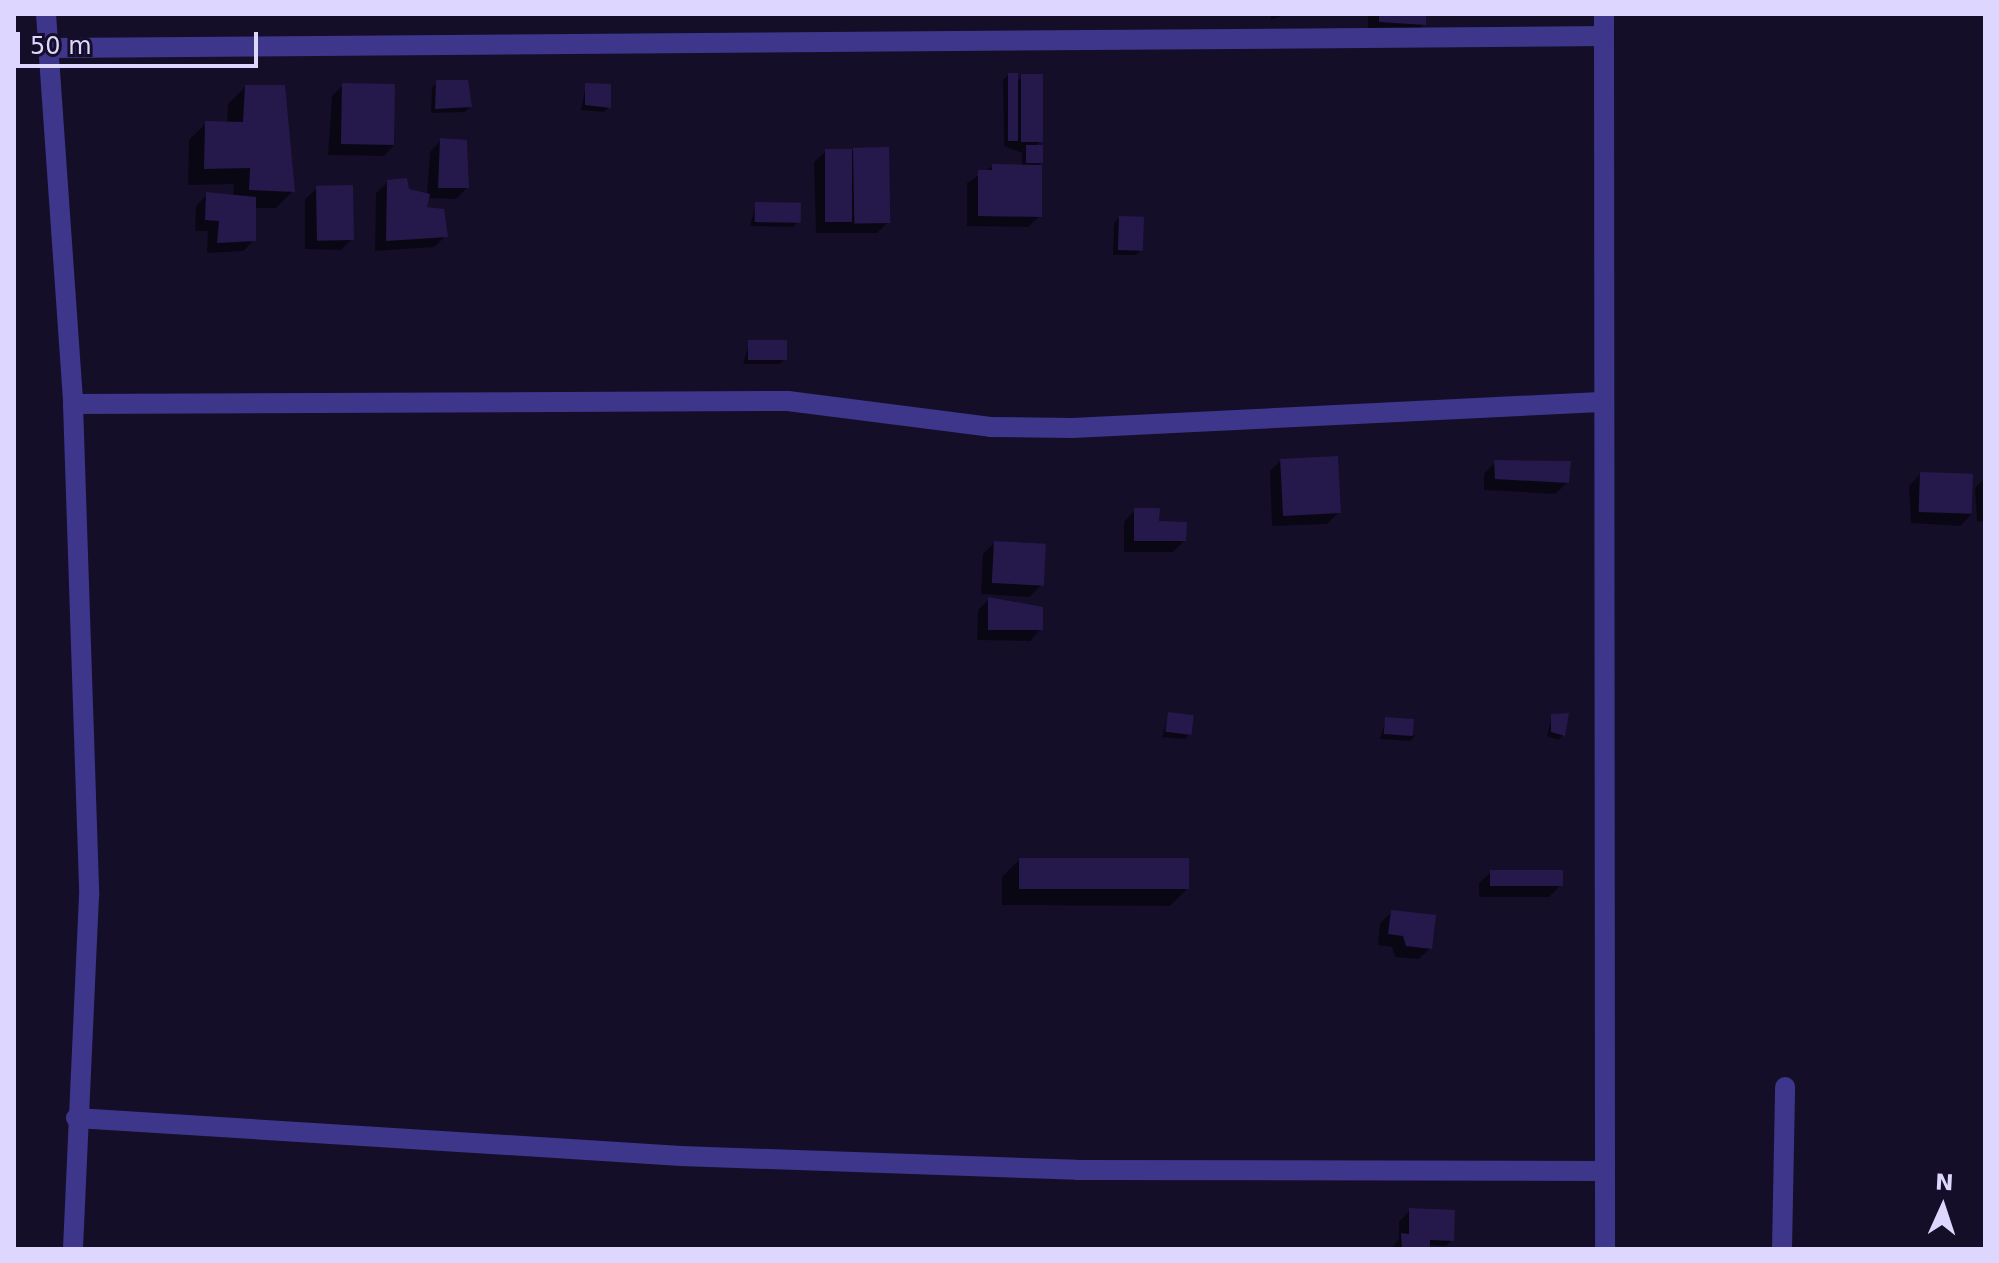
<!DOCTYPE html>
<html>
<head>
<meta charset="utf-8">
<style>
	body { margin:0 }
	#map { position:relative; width:1999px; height:1263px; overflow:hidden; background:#140e29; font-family:"DejaVu Sans",sans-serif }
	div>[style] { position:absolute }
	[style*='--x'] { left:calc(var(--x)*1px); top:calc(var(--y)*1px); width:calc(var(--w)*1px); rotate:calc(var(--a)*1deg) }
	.shadow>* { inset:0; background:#0007 }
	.building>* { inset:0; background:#25194b; transform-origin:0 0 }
	.street>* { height:20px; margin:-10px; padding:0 10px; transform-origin:10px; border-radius:10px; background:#3d368b }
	span { translate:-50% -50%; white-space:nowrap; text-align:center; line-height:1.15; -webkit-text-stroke:6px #140e29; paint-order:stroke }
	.frame { position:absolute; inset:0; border:16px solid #ddd6ff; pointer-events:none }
	.north { position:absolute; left:1903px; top:1167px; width:80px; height:80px; -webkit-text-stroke:6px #140e29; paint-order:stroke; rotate:3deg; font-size:22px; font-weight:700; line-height:32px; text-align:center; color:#ddd6ff }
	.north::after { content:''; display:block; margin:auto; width:28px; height:36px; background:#ddd6ff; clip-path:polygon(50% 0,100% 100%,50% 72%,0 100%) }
	.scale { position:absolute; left:16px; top:32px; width:242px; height:36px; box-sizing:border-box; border:4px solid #ddd6ff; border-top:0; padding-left:10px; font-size:24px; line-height:28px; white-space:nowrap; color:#ddd6ff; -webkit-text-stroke:6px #140e29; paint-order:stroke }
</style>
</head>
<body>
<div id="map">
	<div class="shadow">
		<i style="clip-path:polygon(1271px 14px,1288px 14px,1271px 20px)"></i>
		<i style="clip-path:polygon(1368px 14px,1424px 14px,1424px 24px,1413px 35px,1368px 33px)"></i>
		<i style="clip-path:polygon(1008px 75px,1016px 82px,1022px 76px,1041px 141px,1035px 147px,1042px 162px,1036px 167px,1040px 216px,1028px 227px,967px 226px,967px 183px,993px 166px,1022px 167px,1022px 153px,1004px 146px,1003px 80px)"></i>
		<i style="clip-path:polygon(437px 82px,470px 107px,465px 112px,431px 113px,432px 88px)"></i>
		<i style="clip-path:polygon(343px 85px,395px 144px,384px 156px,328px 155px,332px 96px)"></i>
		<i style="clip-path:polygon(586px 85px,609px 107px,604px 112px,581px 110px)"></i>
		<i style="clip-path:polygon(245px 87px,293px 191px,276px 208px,254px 208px,254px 240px,243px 251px,207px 253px,208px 231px,195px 231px,196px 206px,207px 194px,233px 197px,234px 184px,188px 185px,189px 140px,206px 123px,227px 123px,228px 104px)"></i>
		<i style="clip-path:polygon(441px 140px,467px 188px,456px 199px,427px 198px,425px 208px,446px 236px,434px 247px,375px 251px,376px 193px,388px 182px,427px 195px,430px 152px)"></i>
		<i style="clip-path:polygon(887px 149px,888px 222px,877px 233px,816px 233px,814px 162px,826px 151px)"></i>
		<i style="clip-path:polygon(317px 188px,352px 239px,341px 250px,305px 249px,305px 199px)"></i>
		<i style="clip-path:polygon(756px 204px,798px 222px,793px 227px,750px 226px)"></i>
		<i style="clip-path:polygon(1119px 218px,1141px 250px,1136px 255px,1113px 255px,1114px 223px)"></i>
		<i style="clip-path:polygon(749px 344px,785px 359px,780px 364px,743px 364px)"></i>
		<i style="clip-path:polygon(1281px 460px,1339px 512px,1327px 524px,1272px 526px,1270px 471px)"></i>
		<i style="clip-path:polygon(1495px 462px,1567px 483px,1555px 494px,1484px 490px,1484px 474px)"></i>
		<i style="clip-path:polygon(1920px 474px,1972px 514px,1960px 526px,1911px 523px,1909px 486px)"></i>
		<i style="clip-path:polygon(1985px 478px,1985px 522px,1977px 521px,1975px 488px)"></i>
		<i style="clip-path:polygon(1135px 510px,1184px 541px,1173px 552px,1124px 552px,1124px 522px)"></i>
		<i style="clip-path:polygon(994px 543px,1041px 585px,1030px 597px,981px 594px,983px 554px)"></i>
		<i style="clip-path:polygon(989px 599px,1041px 629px,1030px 641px,977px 640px,978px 610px)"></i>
		<i style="clip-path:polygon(1169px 714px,1190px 734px,1185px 739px,1162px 737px)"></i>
		<i style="clip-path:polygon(1552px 716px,1563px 735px,1558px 740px,1547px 736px)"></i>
		<i style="clip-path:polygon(1386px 719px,1415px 736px,1410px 741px,1380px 739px)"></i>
		<i style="clip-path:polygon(1019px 860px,1187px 889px,1170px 906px,1002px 905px,1002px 877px)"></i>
		<i style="clip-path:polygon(1491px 872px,1561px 885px,1549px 897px,1479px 897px,1479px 883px)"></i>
		<i style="clip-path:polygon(1392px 912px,1430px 948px,1419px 959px,1395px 957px,1392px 947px,1378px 945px,1380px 923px)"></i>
		<i style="clip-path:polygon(1410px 1210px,1452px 1240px,1446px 1246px,1429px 1245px,1429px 1249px,1391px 1249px,1399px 1239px,1399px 1222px)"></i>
	</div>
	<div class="building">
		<i style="clip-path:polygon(1379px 14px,1426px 14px,1426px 25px,1379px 22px)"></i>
		<i style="left:1008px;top:73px;width:10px;height:68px"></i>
		<i style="left:1021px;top:74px;width:22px;height:68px"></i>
		<i style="clip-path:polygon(436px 80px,468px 80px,472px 107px,435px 109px)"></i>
		<i style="left:342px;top:83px;width:53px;height:61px;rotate:1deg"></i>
		<i style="clip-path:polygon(585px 83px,611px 84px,611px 108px,585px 105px)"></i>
		<i style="clip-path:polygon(245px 85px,285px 85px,295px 192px,249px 190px,250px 168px,204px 169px,205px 121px,243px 122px)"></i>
		<i style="clip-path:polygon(440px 138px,467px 140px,469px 188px,438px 188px)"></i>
		<i style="left:1026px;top:145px;width:17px;height:18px"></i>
		<i style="left:889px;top:147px;width:76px;height:36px;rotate:89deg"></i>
		<i style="left:825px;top:149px;width:27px;height:73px"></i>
		<i style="clip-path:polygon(992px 164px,1042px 165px,1042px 217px,978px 216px,978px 170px,992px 170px)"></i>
		<i style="clip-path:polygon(407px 178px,409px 189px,430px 194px,427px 207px,444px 209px,448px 237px,386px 241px,387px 180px)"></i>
		<i style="left:353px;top:185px;width:55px;height:37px;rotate:89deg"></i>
		<i style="clip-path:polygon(206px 192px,256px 197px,256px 241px,217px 243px,219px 221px,205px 220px)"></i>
		<i style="left:755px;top:202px;width:46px;height:20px;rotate:1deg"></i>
		<i style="left:1119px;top:216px;width:25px;height:34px;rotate:2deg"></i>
		<i style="left:787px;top:340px;width:20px;height:39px;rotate:90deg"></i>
		<i style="left:1338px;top:456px;width:57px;height:58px;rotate:87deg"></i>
		<i style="clip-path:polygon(1494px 460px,1571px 461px,1569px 483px,1495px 479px)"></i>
		<i style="left:1920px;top:472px;width:53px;height:40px;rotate:2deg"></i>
		<i style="clip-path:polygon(1134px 508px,1160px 508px,1159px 521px,1187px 522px,1186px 541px,1134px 541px)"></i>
		<i style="left:994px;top:541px;width:52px;height:42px;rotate:3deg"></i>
		<i style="clip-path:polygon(988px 597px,1043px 607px,1043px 630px,988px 630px)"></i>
		<i style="left:1168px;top:712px;width:26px;height:20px;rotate:7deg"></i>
		<i style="clip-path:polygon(1569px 713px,1565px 736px,1551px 732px,1551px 714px)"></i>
		<i style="left:1385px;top:717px;width:29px;height:17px;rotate:4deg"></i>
		<i style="left:1019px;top:858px;width:170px;height:31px"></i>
		<i style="left:1490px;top:870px;width:73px;height:16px"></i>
		<i style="clip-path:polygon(1391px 910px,1436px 915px,1432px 949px,1406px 946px,1403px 936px,1388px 934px)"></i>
		<i style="clip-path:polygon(1409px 1208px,1455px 1210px,1454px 1241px,1430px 1240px,1430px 1249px,1402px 1249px,1401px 1233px,1409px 1234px)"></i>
	</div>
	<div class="street">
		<i style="--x:46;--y:14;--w:391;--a:86"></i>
		<i style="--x:73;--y:404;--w:492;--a:88.1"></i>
		<i style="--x:89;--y:896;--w:353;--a:92.6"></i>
		<i style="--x:1604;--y:14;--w:1235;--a:89.95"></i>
		<i style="--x:52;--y:48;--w:1552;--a:-0.44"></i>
		<i style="--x:73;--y:404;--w:715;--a:-0.24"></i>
		<i style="--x:788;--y:401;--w:204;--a:7.3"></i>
		<i style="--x:990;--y:427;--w:82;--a:0.7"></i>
		<i style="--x:1072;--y:428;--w:529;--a:-2.82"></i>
		<i style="--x:76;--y:1118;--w:606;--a:3.59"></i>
		<i style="--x:681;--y:1156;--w:396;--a:2"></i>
		<i style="--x:1077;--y:1170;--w:528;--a:0.11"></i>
		<i style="--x:1782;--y:1249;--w:162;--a:-88.9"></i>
	</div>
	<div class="frame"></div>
	<div class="north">N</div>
	<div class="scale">50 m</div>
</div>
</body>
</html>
